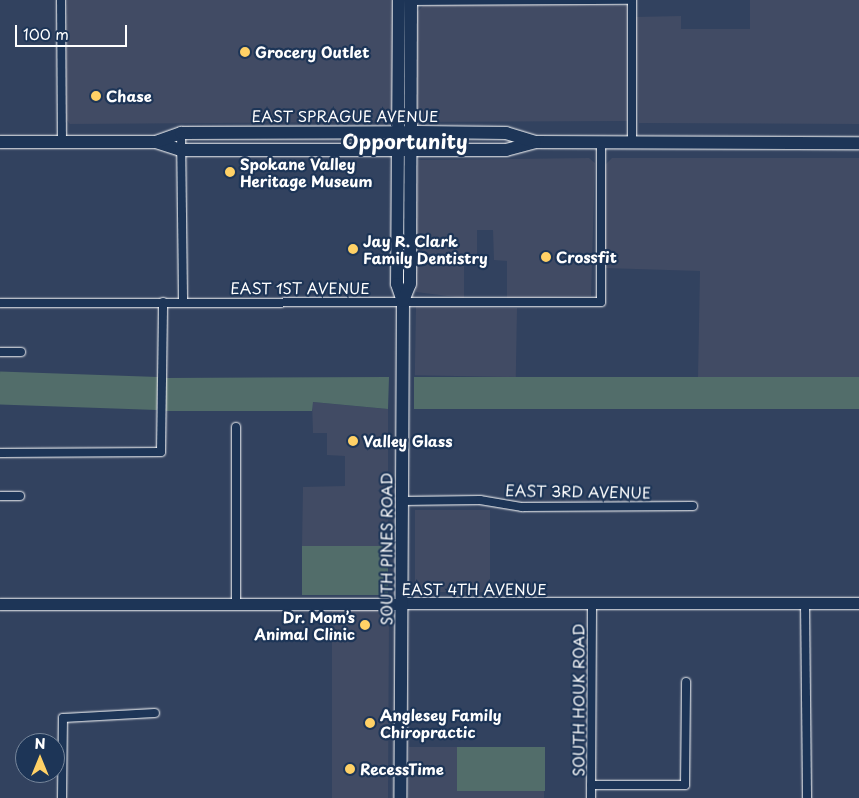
<!DOCTYPE html>
<html>
<head>
<meta charset="utf-8">
<style>
	body { margin:0 }
	#map { position:relative; width:859px; height:798px; overflow:hidden; background:#32425f; font-family:"Playpen Sans",sans-serif }
	div>[style] { position:absolute }
	[style*='--x'] { left:calc(var(--x)*1px); top:calc(var(--y)*1px); width:calc(var(--w)*1px); rotate:calc(var(--a)*1deg) }
	.built>* { inset:0; background:#414b64; transform-origin:0 0 }
	.green>* { inset:0; background:#526d6a; transform-origin:0 0 }
	.roads { filter:drop-shadow(0 0 1px #fff) drop-shadow(0 0 1px #fff) }
	.street>* { height:8px; margin:-4px; padding:0 4px; transform-origin:4px; border-radius:4px; background:#1d3557 }
	.secondary>* { height:11px; margin:-5.5px; padding:0 5.5px; transform-origin:5.5px; border-radius:5.5px; background:#1d3557 }
	.primary>* { height:12px; margin:-6px; padding:0 6px; transform-origin:6px; border-radius:6px; background:#1d3557 }
	.dots>* { width:14px; height:14px; translate:-50% -50%; box-sizing:border-box; border:2px solid #1d3557; border-radius:50% }
	span { translate:-50% -50%; white-space:nowrap; text-align:center; line-height:1.15; -webkit-text-stroke:4.5px #1d3557; paint-order:stroke }
	.poi-label { font-size:15px; color:#fff; font-weight:700 }
	.left { translate:0 -50%; text-align:left }
	.right { translate:-100% -50%; text-align:right }
	.street-label { font-size:15px; color:#fff }
	.district-label { font-size:20px; color:#fff; font-weight:700 }
	.north { position:absolute; left:15px; top:733px; width:50px; height:50px; box-sizing:border-box; background:#1d3557; border:1px solid #77869a; border-radius:50%; rotate:0deg; font-size:14px; font-weight:700; line-height:20px; text-align:center; color:#fff }
	.north::after { content:''; display:block; margin:auto; width:18px; height:22px; background:#ffd166; clip-path:polygon(50% 0,100% 100%,50% 72%,0 100%) }
	.scale { position:absolute; left:15px; top:25px; width:112px; height:22px; box-sizing:border-box; border:2px solid #fff; border-top:0; padding-left:6px; font-size:15px; line-height:18px; white-space:nowrap; color:#fff; -webkit-text-stroke:4px #1d3557; paint-order:stroke }
</style>
</head>
<body>
<div id="map">
	<div class="built">
		<i style="clip-path:polygon(67px 0,392px 0,392px 117px,384px 122px,70px 124px,65px 118px)"></i>
		<i style="clip-path:polygon(750px 0,859px 0,859px 124px,639px 123px,635px 17px,681px 16px,681px 29px,750px 29px)"></i>
		<i style="clip-path:polygon(466px 3px,627px 6px,627px 121px,422px 122px,416px 115px,416px 13px,423px 6px)"></i>
		<i style="clip-path:polygon(589px 158px,595px 163px,591px 296px,507px 298px,507px 261px,494px 260px,493px 230px,477px 230px,477px 260px,464px 260px,464px 298px,416px 292px,418px 160px)"></i>
		<i style="clip-path:polygon(612px 158px,859px 158px,859px 377px,698px 377px,700px 271px,604px 268px,605px 165px)"></i>
		<i style="left:517px;top:308px;width:69px;height:101px;rotate:91deg"></i>
		<i style="clip-path:polygon(312px 402px,388px 409px,388px 546px,302px 546px,303px 487px,345px 486px,345px 456px,327px 455px,327px 433px,313px 433px)"></i>
		<i style="left:415px;top:510px;width:75px;height:82px"></i>
		<i style="clip-path:polygon(383px 608px,389px 614px,388px 798px,332px 798px,332px 610px)"></i>
		<i style="clip-path:polygon(409px 747px,457px 747px,457px 791px,544px 791px,544px 798px,409px 798px)"></i>
	</div>
	<div class="green">
		<i style="left:158px;top:377px;width:33px;height:158px;rotate:92deg"></i>
		<i style="clip-path:polygon(389px 377px,388px 409px,313px 402px,312px 411px,165px 411px,165px 378px)"></i>
		<i style="left:414px;top:377px;width:445px;height:32px"></i>
		<i style="left:302px;top:546px;width:86px;height:49px"></i>
		<i style="left:457px;top:747px;width:88px;height:44px"></i>
	</div>
	<div class="roads">
		<div class="street">
			<i style="--x:61;--y:0;--w:142;--a:89.6"></i>
			<i style="--x:632;--y:0;--w:142;--a:90"></i>
			<i style="--x:411;--y:1;--w:221;--a:-0.3"></i>
			<i style="--x:181;--y:133;--w:170;--a:89.3"></i>
			<i style="--x:0;--y:303;--w:601;--a:-0.1"></i>
			<i style="--x:601;--y:302;--w:160;--a:-90"></i>
			<i style="--x:0;--y:352;--w:21;--a:0"></i>
			<i style="--x:0;--y:453;--w:161;--a:-0.4"></i>
			<i style="--x:161;--y:452;--w:150;--a:-89.2"></i>
			<i style="--x:0;--y:496;--w:20;--a:0"></i>
			<i style="--x:402;--y:501;--w:78;--a:-0.7"></i>
			<i style="--x:480;--y:500;--w:43;--a:9.5"></i>
			<i style="--x:522;--y:507;--w:171;--a:-0.3"></i>
			<i style="--x:805;--y:603;--w:195;--a:89.4"></i>
			<i style="--x:236;--y:604;--w:177;--a:-90"></i>
			<i style="--x:591;--y:785;--w:94;--a:0"></i>
			<i style="--x:685;--y:785;--w:103;--a:-89.4"></i>
			<i style="--x:62;--y:798;--w:80;--a:-89.3"></i>
			<i style="--x:63;--y:718;--w:92;--a:-3.1"></i>
			<i style="--x:591;--y:798;--w:195;--a:-89.7"></i>
		</div>
		<div class="secondary">
			<i style="--x:0;--y:604;--w:859;--a:-0.07"></i>
		</div>
		<div class="primary">
			<i style="--x:399;--y:0;--w:284;--a:90.4"></i>
			<i style="--x:397;--y:284;--w:18;--a:71"></i>
			<i style="--x:403;--y:301;--w:497;--a:90.3"></i>
			<i style="--x:0;--y:142;--w:156;--a:0"></i>
			<i style="--x:156;--y:142;--w:26;--a:18"></i>
			<i style="--x:181;--y:150;--w:325;--a:0"></i>
			<i style="--x:506;--y:150;--w:30;--a:-15"></i>
			<i style="--x:535;--y:142;--w:324;--a:0.2"></i>
			<i style="--x:156;--y:142;--w:27;--a:-20"></i>
			<i style="--x:181;--y:133;--w:236;--a:-0.2"></i>
			<i style="--x:417;--y:132;--w:89;--a:0.6"></i>
			<i style="--x:506;--y:133;--w:30;--a:17"></i>
			<i style="--x:403;--y:301;--w:18;--a:-68"></i>
			<i style="--x:410;--y:284;--w:284;--a:-89.8"></i>
		</div>
	</div>
	<div class="dots">
		<i style="left:245px;top:52px;background:#ffd166"></i>
		<i style="left:96px;top:96px;background:#ffd166"></i>
		<i style="left:230px;top:172px;background:#ffd166"></i>
		<i style="left:353px;top:249px;background:#ffd166"></i>
		<i style="left:546px;top:257px;background:#ffd166"></i>
		<i style="left:353px;top:441px;background:#ffd166"></i>
		<i style="left:365px;top:625px;background:#ffd166"></i>
		<i style="left:370px;top:723px;background:#ffd166"></i>
		<i style="left:350px;top:769px;background:#ffd166"></i>
	</div>
	<div class="poi-label">
		<span class="left" style="left:255px;top:52px">Grocery Outlet</span>
		<span class="left" style="left:106px;top:96px">Chase</span>
		<span class="left" style="left:240px;top:172px">Spokane Valley<br>Heritage Museum</span>
		<span class="left" style="left:363px;top:249px">Jay R. Clark<br>Family Dentistry</span>
		<span class="left" style="left:556px;top:257px">Crossfit</span>
		<span class="left" style="left:363px;top:441px">Valley Glass</span>
		<span class="right" style="left:355px;top:625px">Dr. Mom’s<br>Animal Clinic</span>
		<span class="left" style="left:380px;top:723px">Anglesey Family<br>Chiropractic</span>
		<span class="left" style="left:360px;top:769px">RecessTime</span>
	</div>
	<div class="street-label">
		<span style="left:345px;top:116px">EAST SPRAGUE AVENUE</span>
		<span style="left:300px;top:288px">EAST 1ST AVENUE</span>
		<span style="left:578px;top:491px;rotate:1deg">EAST 3RD AVENUE</span>
		<span style="left:386px;top:549px;rotate:-90deg">SOUTH PINES ROAD</span>
		<span style="left:474px;top:589px">EAST 4TH AVENUE</span>
		<span style="left:578px;top:700px;rotate:-90deg">SOUTH HOUK ROAD</span>
	</div>
	<div class="district-label">
		<span style="left:405px;top:141px">Opportunity</span>
	</div>
	<div class="north">N</div>
	<div class="scale">100 m</div>
</div>
</body>
</html>
